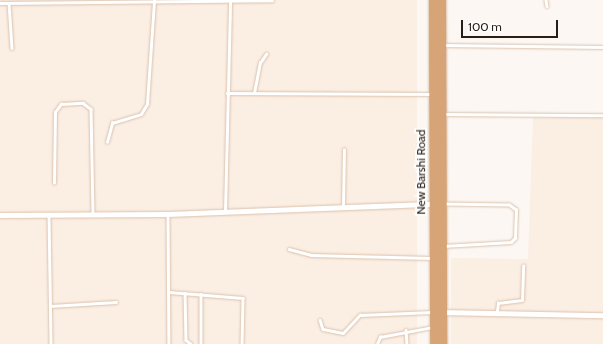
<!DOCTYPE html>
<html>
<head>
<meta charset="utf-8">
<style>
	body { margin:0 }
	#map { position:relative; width:603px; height:344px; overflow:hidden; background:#fcf7f3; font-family:Cabin,sans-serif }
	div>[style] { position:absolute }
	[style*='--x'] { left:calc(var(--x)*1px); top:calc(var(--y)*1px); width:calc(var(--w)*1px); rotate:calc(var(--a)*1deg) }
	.built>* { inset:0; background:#fbeee3; transform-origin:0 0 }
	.roads { filter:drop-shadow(0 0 1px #dbc2ad) drop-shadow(0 0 1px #dbc2ad) }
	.service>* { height:2.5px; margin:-1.25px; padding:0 1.25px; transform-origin:1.25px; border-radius:1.25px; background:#fff }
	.minor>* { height:5px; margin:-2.5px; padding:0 2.5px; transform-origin:2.5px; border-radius:2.5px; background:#fff }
	.trunk>* { height:9px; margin:-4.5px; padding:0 4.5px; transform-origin:4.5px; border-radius:4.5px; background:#d6a476 }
	span { translate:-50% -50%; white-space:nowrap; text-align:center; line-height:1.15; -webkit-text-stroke:4px #fff; paint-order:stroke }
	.street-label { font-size:12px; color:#271e16 }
	.scale { position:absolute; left:461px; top:20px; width:97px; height:18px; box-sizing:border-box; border:2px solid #271e16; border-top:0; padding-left:5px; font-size:12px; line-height:14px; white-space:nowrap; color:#271e16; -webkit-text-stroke:3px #fff; paint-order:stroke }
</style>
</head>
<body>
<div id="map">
	<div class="built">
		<i style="left:0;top:0;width:417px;height:344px"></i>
		<i style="clip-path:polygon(603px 116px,603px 344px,451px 344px,451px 258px,528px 259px,533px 118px)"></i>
	</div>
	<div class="roads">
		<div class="service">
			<i style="--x:546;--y:0;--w:6;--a:81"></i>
			<i style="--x:0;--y:3;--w:272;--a:-0.6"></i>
			<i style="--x:9;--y:3;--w:45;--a:86.2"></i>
			<i style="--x:444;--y:45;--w:159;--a:0.7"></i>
			<i style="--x:227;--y:93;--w:204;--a:0.3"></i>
			<i style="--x:254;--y:93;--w:31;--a:-79"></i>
			<i style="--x:260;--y:63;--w:11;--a:-56"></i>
			<i style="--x:443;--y:114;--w:160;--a:0.4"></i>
			<i style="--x:107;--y:142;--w:20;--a:-75"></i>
			<i style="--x:112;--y:123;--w:30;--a:-17"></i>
			<i style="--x:141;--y:114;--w:12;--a:-59"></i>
			<i style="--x:147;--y:104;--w:103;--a:-86.1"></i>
			<i style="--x:54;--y:183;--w:71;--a:-89.2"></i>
			<i style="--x:55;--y:112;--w:10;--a:-53"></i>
			<i style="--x:61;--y:104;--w:22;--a:-3"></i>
			<i style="--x:83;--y:103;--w:10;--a:37"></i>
			<i style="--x:91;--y:109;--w:105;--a:88.9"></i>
			<i style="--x:343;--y:206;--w:56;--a:-89"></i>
			<i style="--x:225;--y:211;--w:210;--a:-88.6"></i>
			<i style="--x:49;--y:215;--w:129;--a:89.1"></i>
			<i style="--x:168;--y:215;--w:129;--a:89.6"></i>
			<i style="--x:443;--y:246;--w:68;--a:-3.4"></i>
			<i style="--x:511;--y:242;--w:6;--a:-45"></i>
			<i style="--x:515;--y:238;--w:28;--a:-88"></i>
			<i style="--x:516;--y:210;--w:9;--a:-144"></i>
			<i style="--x:509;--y:205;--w:66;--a:-179.1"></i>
			<i style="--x:289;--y:249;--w:23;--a:15"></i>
			<i style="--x:311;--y:255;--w:120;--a:1.4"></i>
			<i style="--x:169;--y:292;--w:74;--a:4.6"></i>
			<i style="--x:243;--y:298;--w:46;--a:91.2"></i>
			<i style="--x:185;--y:293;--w:47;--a:88.8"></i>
			<i style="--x:186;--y:340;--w:6;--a:39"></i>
			<i style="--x:201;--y:294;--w:50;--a:90"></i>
			<i style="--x:50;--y:306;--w:66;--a:-3.5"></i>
			<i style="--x:497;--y:311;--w:8;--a:-83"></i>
			<i style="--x:498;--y:303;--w:24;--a:-7"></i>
			<i style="--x:522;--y:300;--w:34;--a:-88"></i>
			<i style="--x:320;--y:320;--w:9;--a:72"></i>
			<i style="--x:323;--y:329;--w:20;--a:11"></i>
			<i style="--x:343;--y:333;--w:25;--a:-47"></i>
			<i style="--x:360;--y:315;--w:72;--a:-2.4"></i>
			<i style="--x:406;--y:330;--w:14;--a:86"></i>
			<i style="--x:377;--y:344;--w:8;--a:-67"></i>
			<i style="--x:380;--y:337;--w:54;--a:-10.7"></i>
		</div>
		<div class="minor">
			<i style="--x:0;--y:215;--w:168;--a:-0.3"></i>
			<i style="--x:168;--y:214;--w:265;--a:-2.2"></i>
			<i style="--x:440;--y:312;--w:163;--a:1.1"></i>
		</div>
		<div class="trunk">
			<i style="--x:433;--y:0;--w:344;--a:89.8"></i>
			<i style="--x:441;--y:0;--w:344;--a:89.8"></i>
		</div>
	</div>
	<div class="street-label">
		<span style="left:421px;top:172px;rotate:-90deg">New Barshi Road</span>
	</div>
	<div class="scale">100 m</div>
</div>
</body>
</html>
